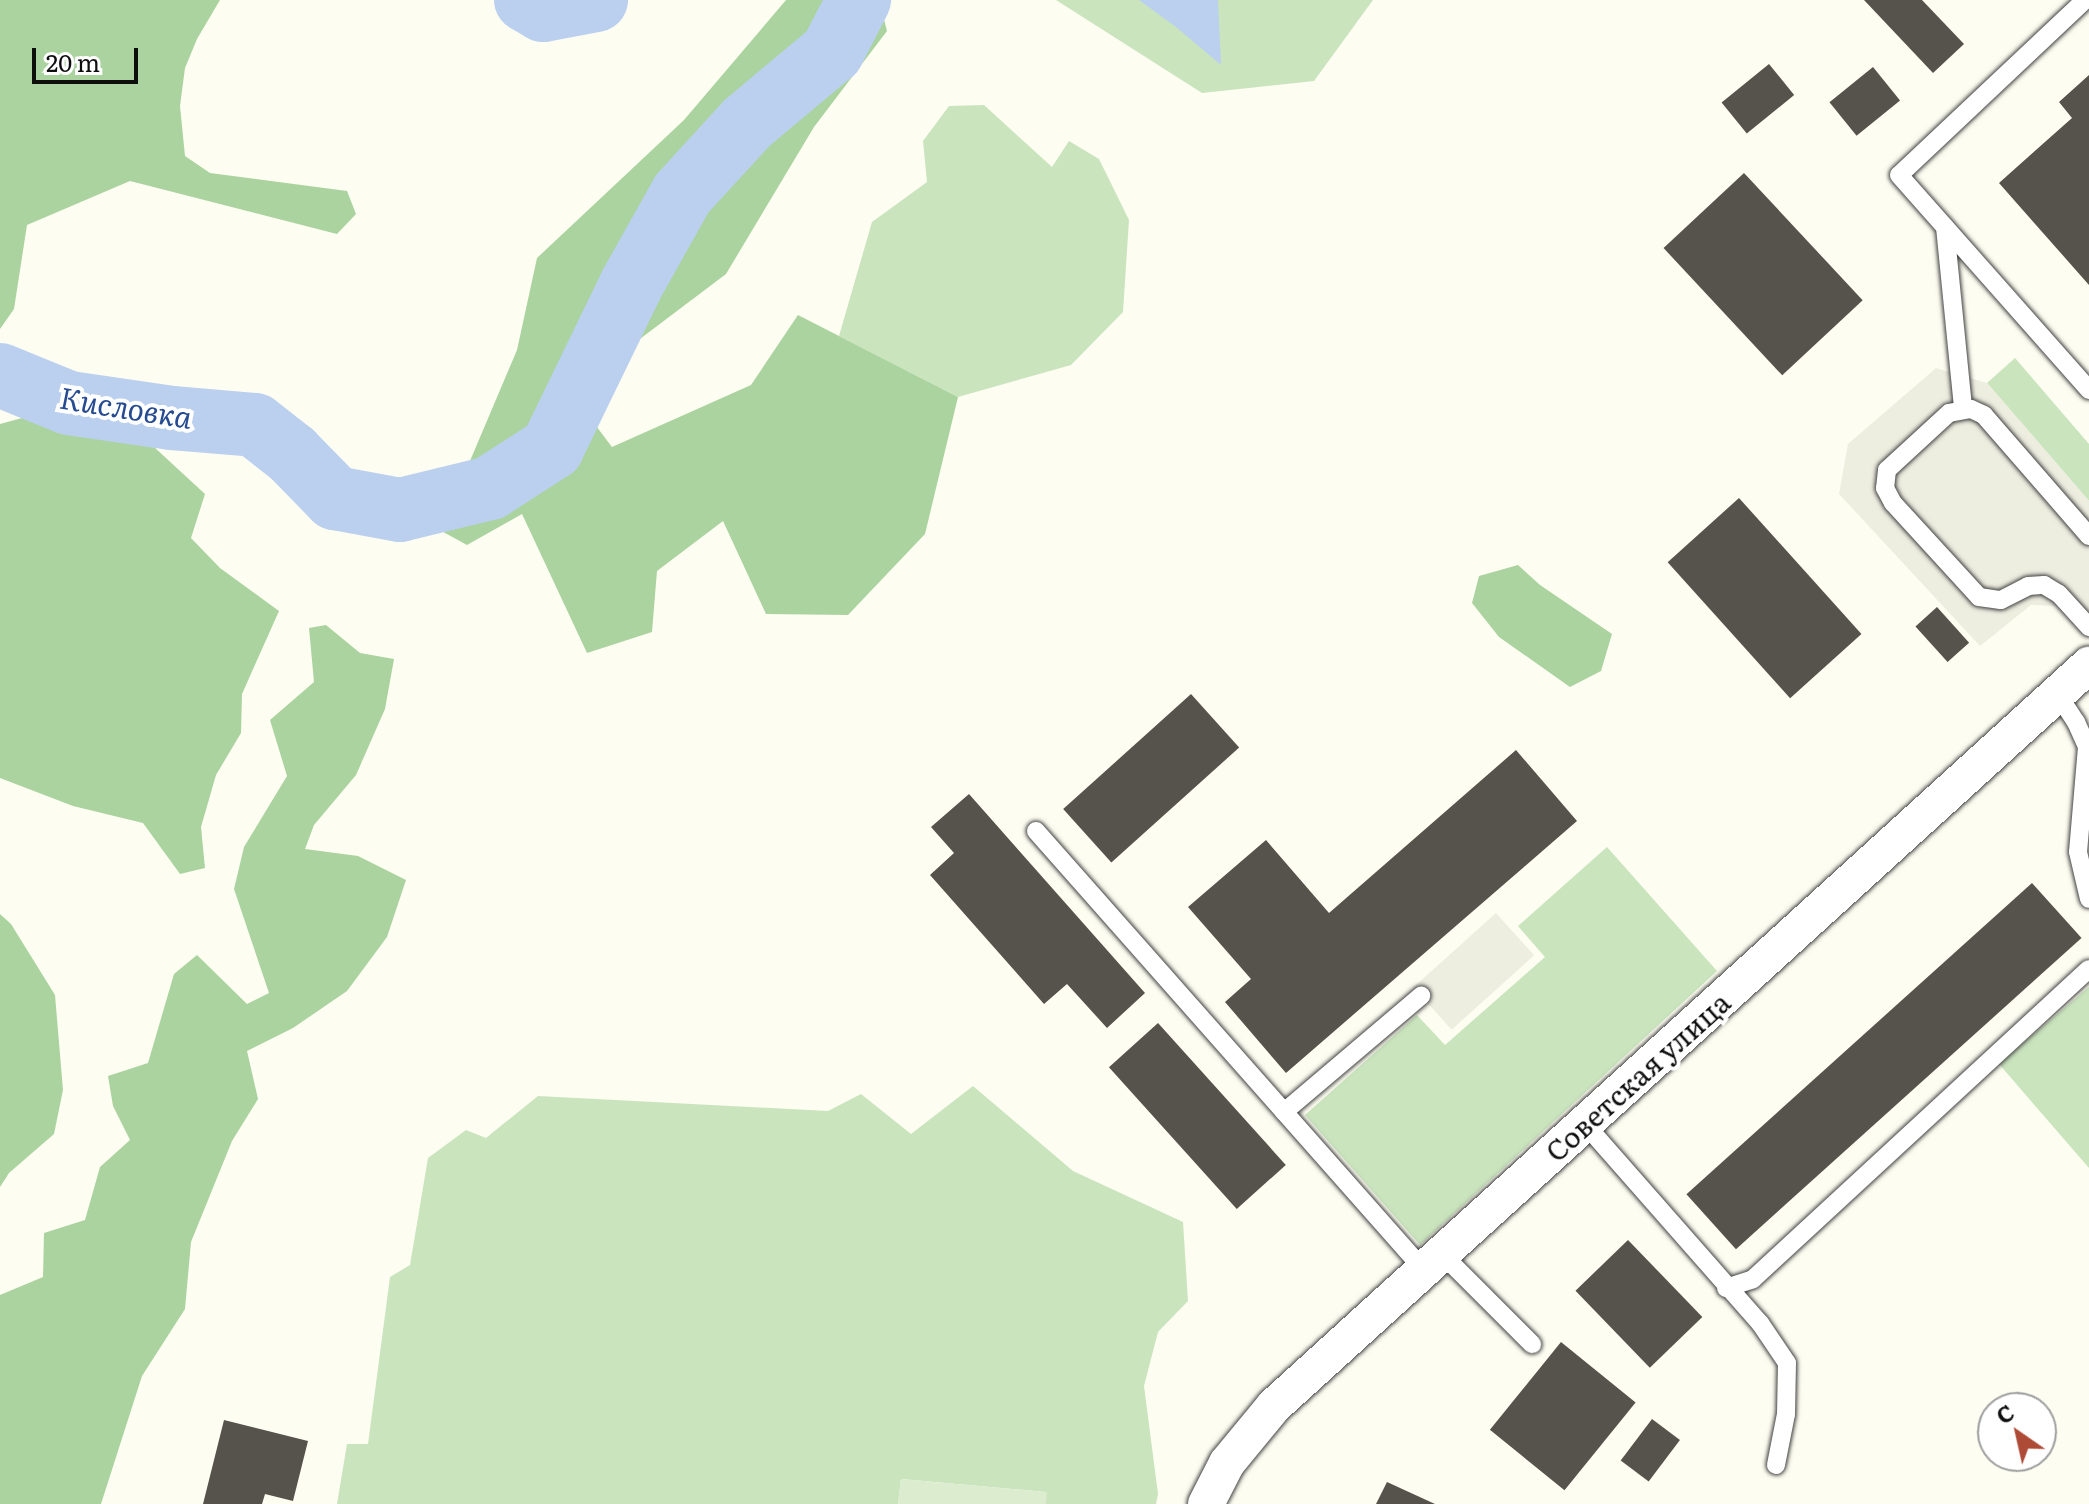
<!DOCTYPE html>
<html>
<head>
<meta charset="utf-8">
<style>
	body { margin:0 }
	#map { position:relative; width:2089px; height:1504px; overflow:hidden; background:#fdfdf1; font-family:Literata,serif }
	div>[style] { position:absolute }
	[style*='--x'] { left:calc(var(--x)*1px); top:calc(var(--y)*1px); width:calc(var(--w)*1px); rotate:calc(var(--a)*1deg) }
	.green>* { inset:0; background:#cae4be }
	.forest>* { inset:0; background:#abd39f }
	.pitch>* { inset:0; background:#dceccf }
	.plaza>* { inset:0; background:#edede0; transform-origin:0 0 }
	.water>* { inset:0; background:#bbd0ef }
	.river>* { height:64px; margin:-32px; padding:0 32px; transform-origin:32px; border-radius:32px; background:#bbd0ef }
	.building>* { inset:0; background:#56524c; transform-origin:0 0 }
	.roads { filter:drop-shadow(0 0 2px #414141) drop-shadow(0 0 2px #414141) }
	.lane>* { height:18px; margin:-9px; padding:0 9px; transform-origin:9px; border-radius:9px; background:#fff }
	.street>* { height:36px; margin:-18px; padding:0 18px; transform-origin:18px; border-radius:18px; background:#fff }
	span { translate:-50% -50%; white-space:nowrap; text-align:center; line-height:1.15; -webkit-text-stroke:8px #fff; paint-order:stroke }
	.street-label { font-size:28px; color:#0e0e0e }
	.water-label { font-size:30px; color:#264b91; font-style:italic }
	.north { position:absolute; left:1977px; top:1392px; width:80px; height:80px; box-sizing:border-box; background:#fff; border:2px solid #9f9f9f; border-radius:50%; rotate:326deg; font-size:22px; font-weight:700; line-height:32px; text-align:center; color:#0e0e0e }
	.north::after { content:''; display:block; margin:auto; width:28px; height:36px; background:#ae4b37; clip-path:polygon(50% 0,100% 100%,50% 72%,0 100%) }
	.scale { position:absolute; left:32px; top:48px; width:106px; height:36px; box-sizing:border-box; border:4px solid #0e0e0e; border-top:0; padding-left:10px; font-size:24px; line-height:28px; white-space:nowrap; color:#0e0e0e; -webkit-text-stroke:6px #fff; paint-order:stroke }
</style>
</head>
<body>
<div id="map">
	<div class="green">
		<i style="clip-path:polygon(1056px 0,1373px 0,1314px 81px,1202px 93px)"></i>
		<i style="clip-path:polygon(984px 105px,1052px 167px,1069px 141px,1099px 159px,1129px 220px,1123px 312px,1071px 365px,958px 397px,839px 336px,872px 222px,927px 182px,923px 141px,949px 106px)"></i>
		<i style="clip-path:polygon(2015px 358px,2089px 444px,2089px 501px,1987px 383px)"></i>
		<i style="clip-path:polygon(1607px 847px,1717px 971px,1420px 1245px,1305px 1115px,1417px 1015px,1445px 1045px,1545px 957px,1518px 926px)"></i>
		<i style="clip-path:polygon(2089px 987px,2089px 1168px,1999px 1064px)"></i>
		<i style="clip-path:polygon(973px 1086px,1073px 1171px,1183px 1222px,1188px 1301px,1158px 1332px,1144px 1386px,1158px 1494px,1156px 1504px,1046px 1504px,1046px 1492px,901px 1479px,898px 1504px,337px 1504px,347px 1444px,368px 1444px,390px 1277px,410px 1265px,428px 1158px,466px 1130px,486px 1138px,538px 1096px,828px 1111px,861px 1094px,911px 1134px)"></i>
	</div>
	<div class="forest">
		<i style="clip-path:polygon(0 0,220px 0,197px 39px,185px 68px,180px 106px,185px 156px,210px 173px,347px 191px,356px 214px,337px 234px,130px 181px,27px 225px,14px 309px,0 329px)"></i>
		<i style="clip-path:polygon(786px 0,879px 0,887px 31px,814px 127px,726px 274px,616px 357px,584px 410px,612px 447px,751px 385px,798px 315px,958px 397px,925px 534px,848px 615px,766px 614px,723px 521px,657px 571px,652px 632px,587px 653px,522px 514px,467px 545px,436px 528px,453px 501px,517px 350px,537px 258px,684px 120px)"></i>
		<i style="clip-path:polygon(33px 415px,83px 427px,141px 435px,205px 494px,191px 538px,220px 568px,279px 611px,242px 694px,241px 733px,216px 775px,201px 827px,205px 868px,180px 874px,143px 823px,73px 806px,0 778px,0 424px)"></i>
		<i style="clip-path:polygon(1518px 565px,1540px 585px,1612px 634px,1601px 671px,1570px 687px,1499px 637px,1472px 603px,1479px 576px)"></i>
		<i style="clip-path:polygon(326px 625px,360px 653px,394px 659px,385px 709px,356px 775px,314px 825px,305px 849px,358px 856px,406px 880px,387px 937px,347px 991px,293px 1028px,247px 1051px,258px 1099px,232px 1141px,191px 1242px,185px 1309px,142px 1376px,101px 1504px,0 1504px,0 1295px,43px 1277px,44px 1233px,85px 1220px,100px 1167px,130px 1140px,113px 1106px,108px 1076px,148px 1063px,174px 974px,197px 955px,247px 1004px,269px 993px,234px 889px,244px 847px,287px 776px,270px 720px,314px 682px,309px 628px)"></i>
		<i style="clip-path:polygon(0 914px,11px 924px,55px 995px,63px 1090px,54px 1134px,9px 1173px,0 1187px)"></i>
	</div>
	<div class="pitch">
		<i style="clip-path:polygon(901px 1479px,1047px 1492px,1046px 1504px,898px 1504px)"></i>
	</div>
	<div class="plaza">
		<i style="clip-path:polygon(1936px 368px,1987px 383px,2089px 501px,2089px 623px,2080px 631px,2057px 606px,2031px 605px,1980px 646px,1839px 494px,1848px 444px)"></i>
		<i style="left:1496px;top:913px;width:57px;height:111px;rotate:48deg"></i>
	</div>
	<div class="water">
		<i style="clip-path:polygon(1139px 0,1218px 0,1221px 65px,1176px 27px)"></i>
	</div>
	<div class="river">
		<i style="--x:526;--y:0;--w:20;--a:30"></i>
		<i style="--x:543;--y:10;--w:54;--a:-10.7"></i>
		<i style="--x:0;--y:375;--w:74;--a:22.1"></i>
		<i style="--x:69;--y:403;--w:104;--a:8.3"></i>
		<i style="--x:172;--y:418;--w:83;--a:4.8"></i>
		<i style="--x:255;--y:425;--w:47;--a:38.1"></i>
		<i style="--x:292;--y:454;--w:62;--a:45.7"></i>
		<i style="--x:335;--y:498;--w:66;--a:10.5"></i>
		<i style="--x:400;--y:510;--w:93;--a:-13.7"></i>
		<i style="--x:490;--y:488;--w:74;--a:-32.8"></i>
		<i style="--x:552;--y:448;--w:181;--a:-64.1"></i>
		<i style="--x:631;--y:285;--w:104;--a:-60.7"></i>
		<i style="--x:682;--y:194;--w:96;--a:-47.5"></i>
		<i style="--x:747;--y:123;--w:111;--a:-39.9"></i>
		<i style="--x:832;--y:52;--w:59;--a:-62.6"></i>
	</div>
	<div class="building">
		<i style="clip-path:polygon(1864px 0,1922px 0,1964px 44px,1933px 73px)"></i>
		<i style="left:1769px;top:64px;width:40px;height:61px;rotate:51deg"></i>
		<i style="left:1873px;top:67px;width:43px;height:56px;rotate:51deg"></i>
		<i style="clip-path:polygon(2089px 75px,2089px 285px,1999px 183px,2072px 118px,2059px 102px)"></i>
		<i style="left:1744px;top:173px;width:174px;height:110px;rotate:47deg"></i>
		<i style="left:1739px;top:498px;width:183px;height:96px;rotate:48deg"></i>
		<i style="left:1937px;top:607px;width:48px;height:29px;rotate:48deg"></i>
		<i style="left:1191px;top:694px;width:72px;height:172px;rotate:48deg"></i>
		<i style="clip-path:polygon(1516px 750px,1577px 821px,1286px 1073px,1225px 1002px,1251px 979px,1188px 907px,1266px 840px,1329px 913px)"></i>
		<i style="clip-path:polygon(969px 794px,1145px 993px,1107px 1028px,1067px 984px,1044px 1004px,930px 875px,954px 853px,931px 827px)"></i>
		<i style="left:2032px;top:883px;width:74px;height:465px;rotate:48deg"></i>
		<i style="left:1158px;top:1023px;width:191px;height:66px;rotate:48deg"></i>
		<i style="left:1628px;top:1240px;width:107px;height:73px;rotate:46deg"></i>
		<i style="left:1561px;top:1342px;width:96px;height:113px;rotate:39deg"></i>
		<i style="left:1652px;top:1419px;width:35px;height:52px;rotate:37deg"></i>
		<i style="clip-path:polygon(224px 1420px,308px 1441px,293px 1501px,265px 1494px,262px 1504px,203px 1504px)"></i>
		<i style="clip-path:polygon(1387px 1482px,1435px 1504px,1376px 1504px)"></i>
	</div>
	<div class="roads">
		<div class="lane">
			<i style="--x:2085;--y:0;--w:255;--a:136.7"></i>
			<i style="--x:1899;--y:175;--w:287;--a:48.5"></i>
			<i style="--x:1945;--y:227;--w:182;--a:84.3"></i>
			<i style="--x:2089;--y:536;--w:160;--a:-131"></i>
			<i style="--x:1984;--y:415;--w:14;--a:-155"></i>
			<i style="--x:1971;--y:409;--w:22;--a:170"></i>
			<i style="--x:1949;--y:413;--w:84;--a:137.4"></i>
			<i style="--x:1887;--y:470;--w:18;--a:96"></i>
			<i style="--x:1885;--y:488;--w:17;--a:62"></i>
			<i style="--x:1893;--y:503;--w:127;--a:47.5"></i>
			<i style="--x:1979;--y:597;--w:22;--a:8"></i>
			<i style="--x:2001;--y:600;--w:30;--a:-27"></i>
			<i style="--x:2028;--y:586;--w:16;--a:-4"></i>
			<i style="--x:2044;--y:585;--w:17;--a:31"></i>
			<i style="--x:2059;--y:594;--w:45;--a:47.7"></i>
			<i style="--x:2057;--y:693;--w:35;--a:57"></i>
			<i style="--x:2076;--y:722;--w:27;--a:66"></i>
			<i style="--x:2087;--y:747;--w:105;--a:94.9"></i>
			<i style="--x:2078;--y:852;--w:48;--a:76.8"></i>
			<i style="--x:1036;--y:831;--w:584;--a:48.54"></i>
			<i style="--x:1284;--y:1112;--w:180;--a:-40.3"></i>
			<i style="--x:1585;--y:1124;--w:265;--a:48.7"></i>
			<i style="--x:1760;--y:1323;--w:48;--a:56"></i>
			<i style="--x:1787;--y:1363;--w:51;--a:91.1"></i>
			<i style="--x:1786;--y:1414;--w:52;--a:101.1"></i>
			<i style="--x:1441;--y:1253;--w:129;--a:45"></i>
			<i style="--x:1726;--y:1288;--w:28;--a:-18"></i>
			<i style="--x:1753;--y:1279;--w:457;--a:-42.7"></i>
		</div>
		<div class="street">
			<i style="--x:1206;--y:1504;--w:46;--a:-62.9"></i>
			<i style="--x:1227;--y:1463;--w:74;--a:-50.5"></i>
			<i style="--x:1274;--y:1406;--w:1102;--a:-42.28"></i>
		</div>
	</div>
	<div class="street-label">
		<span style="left:1637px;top:1076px;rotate:-42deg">Советская улица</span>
	</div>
	<div class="water-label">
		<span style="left:126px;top:406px;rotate:9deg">Кисловка</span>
	</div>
	<div class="north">С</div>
	<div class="scale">20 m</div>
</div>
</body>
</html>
